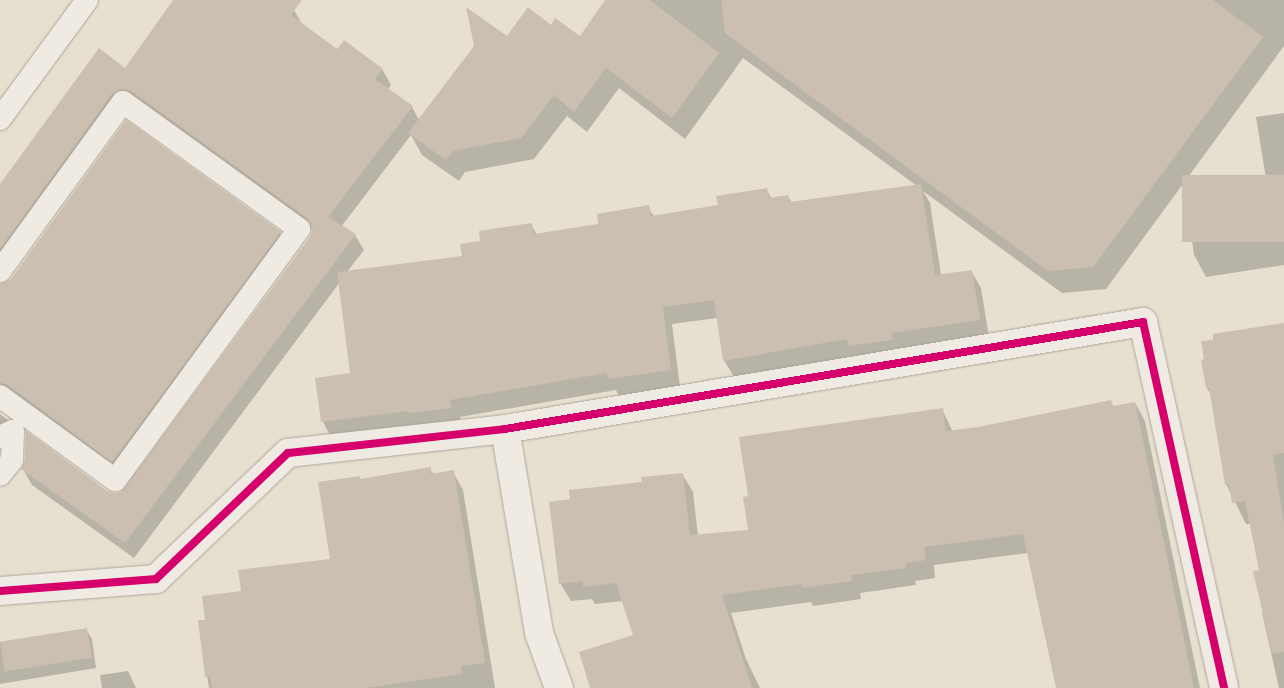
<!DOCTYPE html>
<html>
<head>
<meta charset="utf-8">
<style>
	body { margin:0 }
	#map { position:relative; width:1284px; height:688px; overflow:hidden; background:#e7e0d1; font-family:"Zilla Slab",serif }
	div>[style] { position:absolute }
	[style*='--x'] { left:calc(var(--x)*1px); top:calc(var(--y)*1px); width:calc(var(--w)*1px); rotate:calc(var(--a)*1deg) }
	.shadow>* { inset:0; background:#0003 }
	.building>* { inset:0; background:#cbbfb2; transform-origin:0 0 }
	.roads { filter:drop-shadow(0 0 1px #ada599) drop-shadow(0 0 1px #ada599) }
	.lane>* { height:22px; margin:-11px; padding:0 11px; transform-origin:11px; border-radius:11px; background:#efebe3 }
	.street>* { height:28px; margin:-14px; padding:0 14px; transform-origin:14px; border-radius:14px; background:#efebe3 }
	.cycleway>* { height:8px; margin:-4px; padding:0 4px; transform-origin:4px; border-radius:4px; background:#d6006c }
	span { translate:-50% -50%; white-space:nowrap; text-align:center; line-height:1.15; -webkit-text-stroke:4px #f7eed8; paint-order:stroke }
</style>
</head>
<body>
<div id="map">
	<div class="shadow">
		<i style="clip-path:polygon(evenodd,175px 0,280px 0,294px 10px,302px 24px,338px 51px,382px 69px,391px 85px,388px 89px,412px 107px,419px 120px,508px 37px,552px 27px,580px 37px,607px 0,1284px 0,1284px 46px,1106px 289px,1062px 293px,923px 191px,930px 203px,941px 275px,971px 271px,981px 288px,989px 337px,734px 377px,724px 360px,717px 318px,672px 324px,680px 387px,619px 396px,616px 390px,460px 417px,461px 425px,332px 439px,323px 422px,351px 375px,340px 282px,134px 558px,32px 485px,23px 469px,114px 494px,121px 493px,311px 237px,313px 231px,140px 106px,127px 105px,0 276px,0 186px,125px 69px,175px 0,743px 58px,917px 186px,792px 203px,788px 196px,772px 199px,766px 189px,720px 206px,654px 217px,648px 207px,600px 225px,537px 235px,531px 224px,464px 257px,347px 272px,364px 250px,355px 235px,341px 227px,411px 135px,422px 155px,459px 181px,465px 172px,534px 159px,567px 116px,587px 132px,619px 88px,685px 139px,743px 58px)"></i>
		<i style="clip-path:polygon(1284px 113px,1284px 265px,1206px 277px,1194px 255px,1185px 191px,1266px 179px,1256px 117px)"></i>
		<i style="clip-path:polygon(280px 233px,289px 248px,121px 476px,0 403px,0 285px)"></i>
		<i style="clip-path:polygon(1284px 324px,1284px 688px,1279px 688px,1262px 613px,1264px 612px,1260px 571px,1251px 524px,1246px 524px,1226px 484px,1211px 395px,1207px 388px,1205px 360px,1215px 341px)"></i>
		<i style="clip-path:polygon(1111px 402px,1114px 407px,1135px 403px,1145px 421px,1200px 688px,1057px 688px,1028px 553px,934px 565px,935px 578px,915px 581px,916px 585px,860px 593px,861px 599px,813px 606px,811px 602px,731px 613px,746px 659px,760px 688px,592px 688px,635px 636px,623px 601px,595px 604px,592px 599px,571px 601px,560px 583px,571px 501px,682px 474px,693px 492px,698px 536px,749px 531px,942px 409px,953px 432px,978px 429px)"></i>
		<i style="clip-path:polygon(0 414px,8px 420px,17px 435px,0 445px)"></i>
		<i style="clip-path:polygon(430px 469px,434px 475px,453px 472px,463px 490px,495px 688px,209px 688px,199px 622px,207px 621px,242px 592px,332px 560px,359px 477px,361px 480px)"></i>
		<i style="clip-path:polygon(86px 629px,92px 639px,96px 668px,0 684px,0 642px)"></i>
		<i style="clip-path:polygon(128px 671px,136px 688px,102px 688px,100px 675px)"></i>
	</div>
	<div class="building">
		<i style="clip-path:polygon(173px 0,302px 0,291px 15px,337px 49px,344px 40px,383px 69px,375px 79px,413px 106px,328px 217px,356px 234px,125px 543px,21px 469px,25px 460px,26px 431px,107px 491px,114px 493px,121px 492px,310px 237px,312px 230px,307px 218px,131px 91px,124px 89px,112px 94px,0 249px,0 184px,99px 48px,125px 68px)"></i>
		<i style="clip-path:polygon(605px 0,650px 0,719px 53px,672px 118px,606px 68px,574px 112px,554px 95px,521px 138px,453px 151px,446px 160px,408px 133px,474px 46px,466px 7px,507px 36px,528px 7px,551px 25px,555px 18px,580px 36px)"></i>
		<i style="clip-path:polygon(721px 0,1213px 0,1263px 37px,1093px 267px,1048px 271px,725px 33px)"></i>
		<i style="clip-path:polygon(126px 120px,281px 232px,112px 462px,8px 385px,0 383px,0 284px,11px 279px)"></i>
		<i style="left:1284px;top:175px;width:67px;height:102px;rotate:90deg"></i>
		<i style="clip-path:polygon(921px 184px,935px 275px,972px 270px,980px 320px,891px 333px,892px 340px,848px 346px,847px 339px,723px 361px,714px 300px,663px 307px,671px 370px,608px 379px,607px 373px,450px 400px,452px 408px,409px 413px,408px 411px,321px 422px,315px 378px,350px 373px,337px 272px,462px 256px,460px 244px,480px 241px,479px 231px,532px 223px,534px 234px,598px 224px,597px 214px,649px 205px,651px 216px,718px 205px,716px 196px,767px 188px,769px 198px,788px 195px,790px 202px)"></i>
		<i style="clip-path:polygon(1284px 323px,1284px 453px,1273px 455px,1284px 523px,1284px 652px,1272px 654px,1253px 571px,1259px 570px,1245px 501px,1232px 503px,1229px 484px,1225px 485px,1209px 388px,1206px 388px,1201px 360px,1204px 359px,1201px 341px,1213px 340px,1213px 334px)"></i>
		<i style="clip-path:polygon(1111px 400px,1113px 406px,1135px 402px,1194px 688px,1056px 688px,1023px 534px,924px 547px,926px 560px,906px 563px,906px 568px,851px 575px,852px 581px,802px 588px,801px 584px,722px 595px,752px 688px,590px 688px,579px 652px,633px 635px,616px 583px,583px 587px,583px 581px,559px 584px,549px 502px,570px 499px,569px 490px,642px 482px,641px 477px,683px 473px,690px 535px,748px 530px,743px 497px,748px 496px,739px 437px,943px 408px,946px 431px,978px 427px)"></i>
		<i style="clip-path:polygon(431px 467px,431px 474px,454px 470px,485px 663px,461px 666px,462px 674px,365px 688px,212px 688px,210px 676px,205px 677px,198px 620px,205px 620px,202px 596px,241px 591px,238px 570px,330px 559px,318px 482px,360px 476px,360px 479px)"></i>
		<i style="left:87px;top:628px;width:30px;height:88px;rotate:81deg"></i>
	</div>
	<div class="roads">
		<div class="lane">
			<i style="--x:0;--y:119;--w:147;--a:-53.8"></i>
			<i style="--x:0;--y:271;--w:209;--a:-54"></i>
			<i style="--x:123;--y:102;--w:217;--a:35.8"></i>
			<i style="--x:299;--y:229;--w:311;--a:126.2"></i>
			<i style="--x:115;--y:480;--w:142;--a:-143.9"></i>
			<i style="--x:0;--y:437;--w:14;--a:-25"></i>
			<i style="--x:13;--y:431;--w:29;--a:92"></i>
			<i style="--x:12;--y:460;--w:19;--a:129"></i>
		</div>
		<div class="street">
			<i style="--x:505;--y:429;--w:207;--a:80.5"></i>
			<i style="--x:539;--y:633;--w:59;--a:70"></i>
			<i style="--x:0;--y:591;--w:156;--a:-4.4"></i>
			<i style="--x:156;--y:579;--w:182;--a:-43.7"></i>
			<i style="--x:288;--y:453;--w:218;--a:-6.3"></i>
			<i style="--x:505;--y:429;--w:647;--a:-9.52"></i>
			<i style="--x:1143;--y:322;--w:375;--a:77.5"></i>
		</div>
	</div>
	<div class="cycleway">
		<i style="--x:0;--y:591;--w:156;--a:-4.4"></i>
		<i style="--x:156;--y:579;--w:182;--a:-43.7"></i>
		<i style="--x:288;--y:453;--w:218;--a:-6.3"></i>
		<i style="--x:505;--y:429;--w:647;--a:-9.52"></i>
		<i style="--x:1143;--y:322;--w:375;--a:77.5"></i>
	</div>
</div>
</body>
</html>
